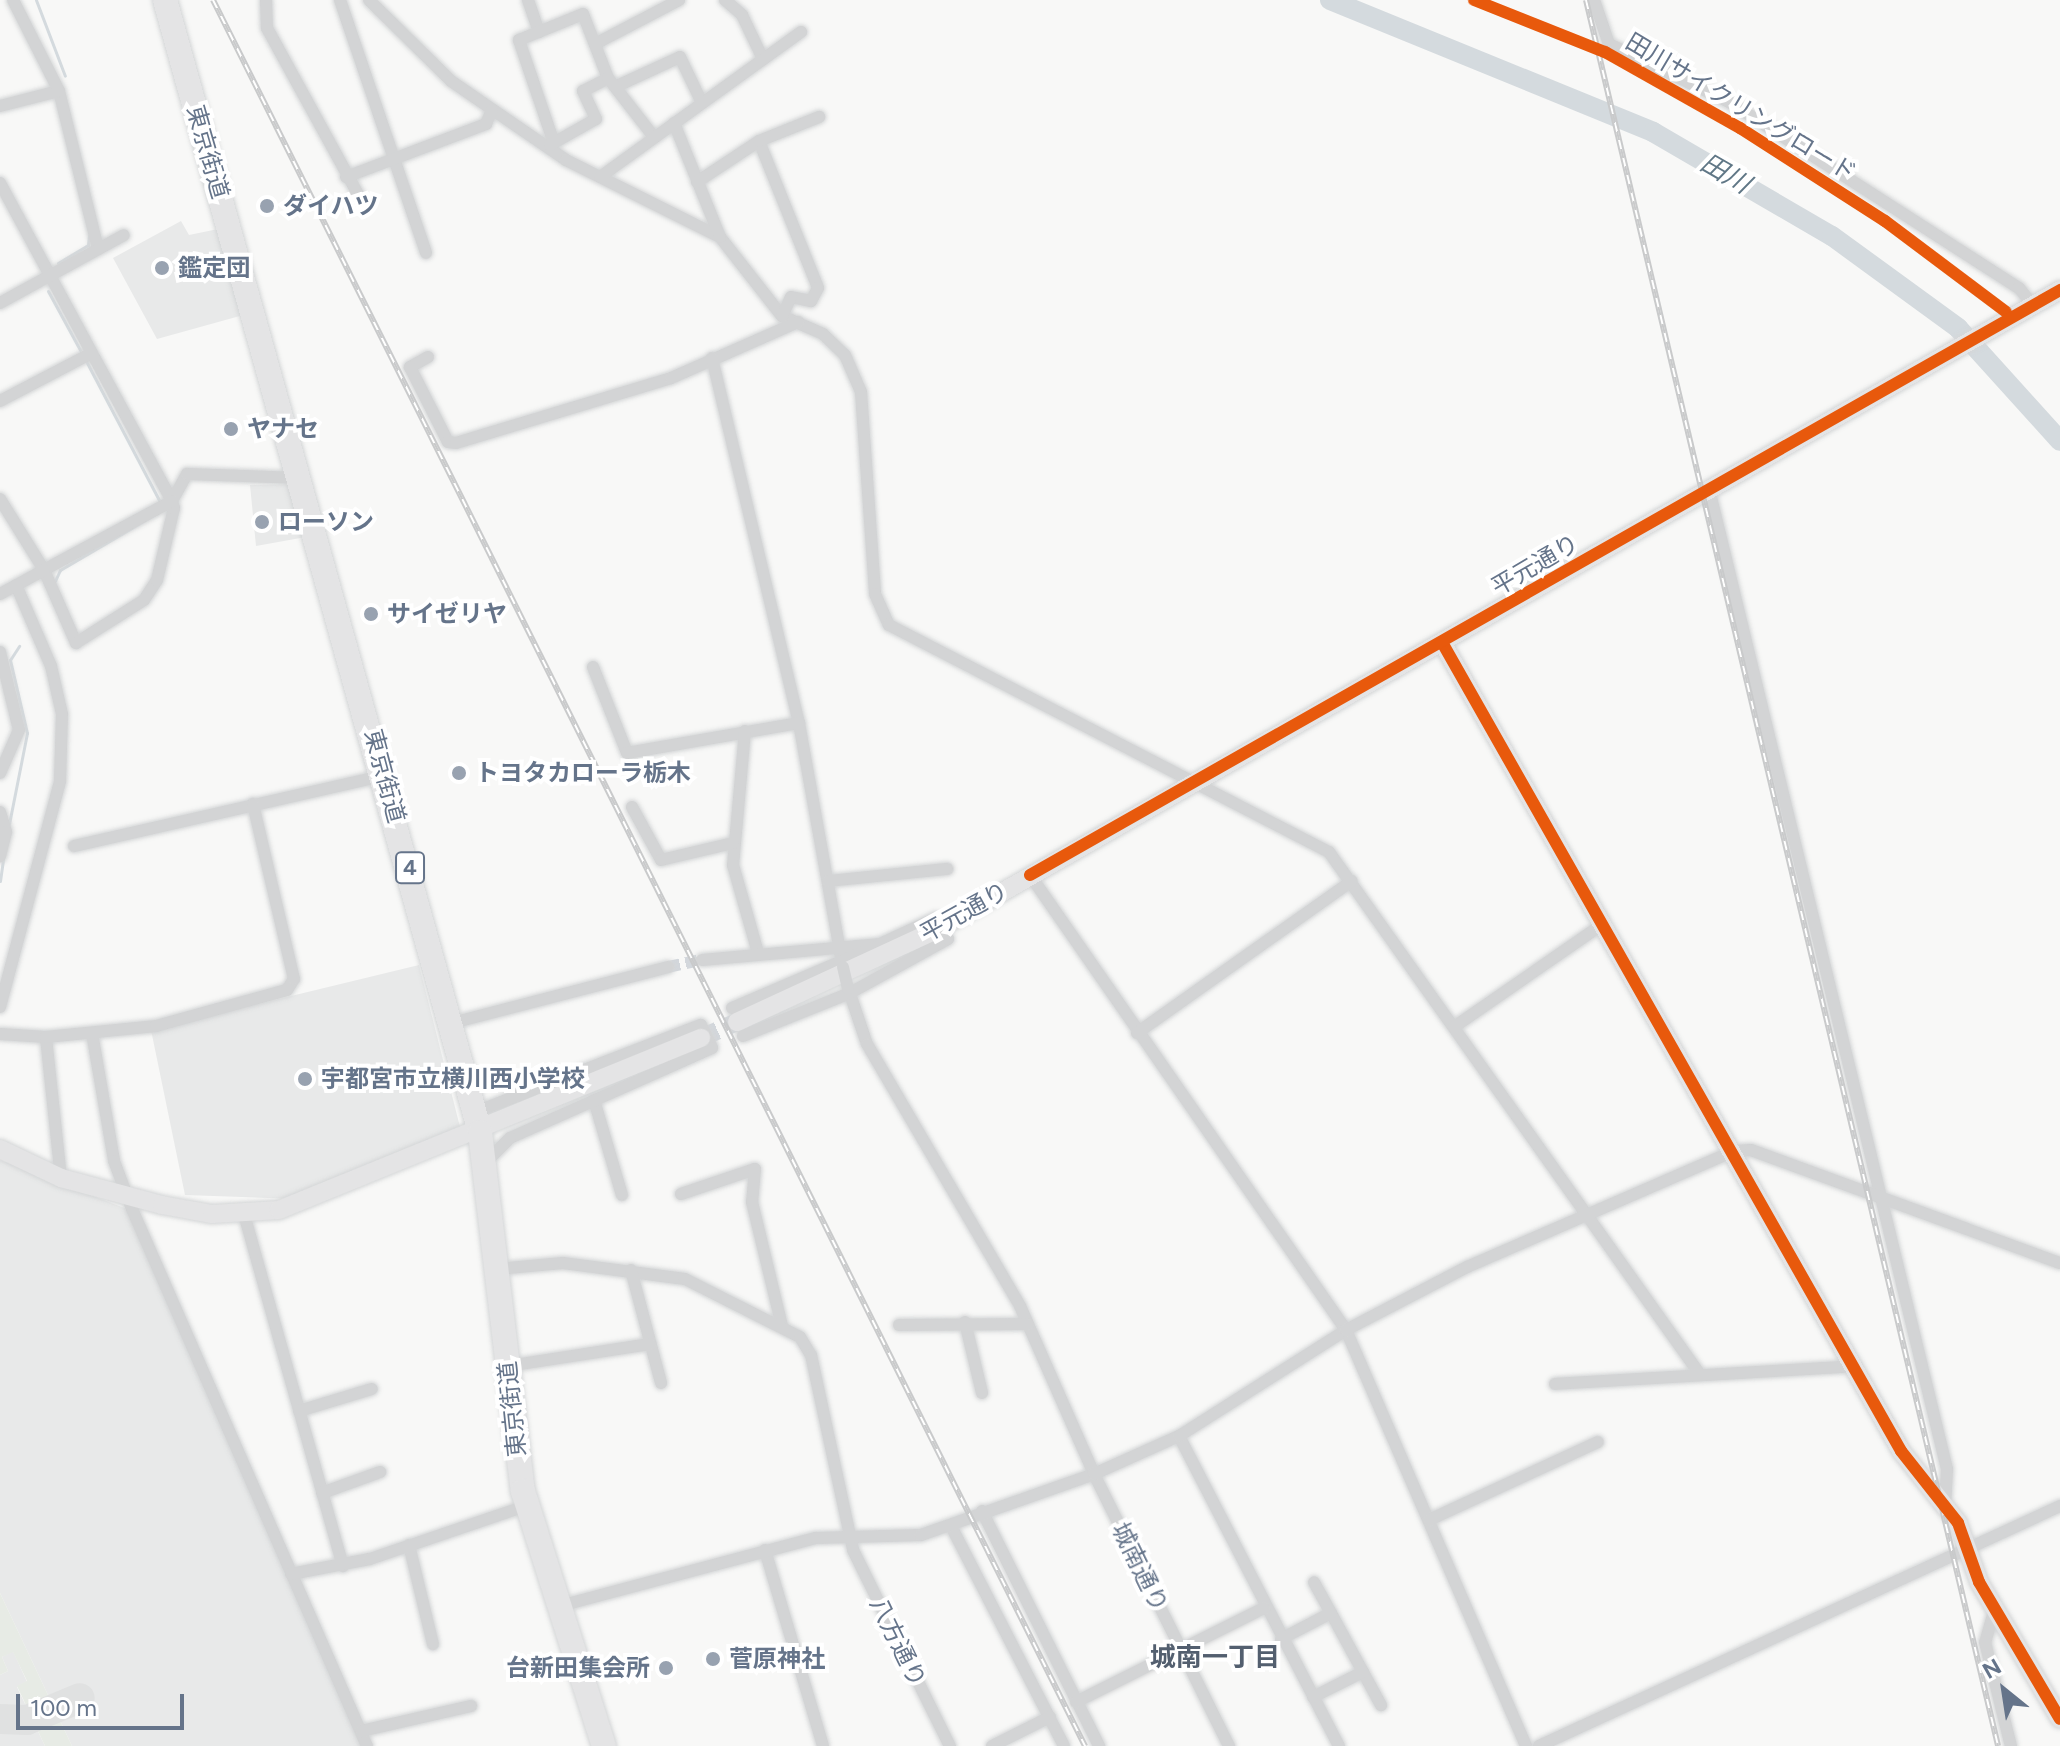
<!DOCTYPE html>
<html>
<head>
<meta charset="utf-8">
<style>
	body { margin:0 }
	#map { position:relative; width:2060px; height:1746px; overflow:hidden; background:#f8f8f7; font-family:Figtree,"Noto Sans JP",sans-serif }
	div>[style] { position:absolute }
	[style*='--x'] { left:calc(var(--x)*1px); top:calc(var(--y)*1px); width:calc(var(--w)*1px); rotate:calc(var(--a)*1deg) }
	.built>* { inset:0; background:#e8e9e9 }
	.green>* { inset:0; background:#e7ebe5 }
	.stream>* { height:3px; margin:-1.5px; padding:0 1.5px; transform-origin:1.5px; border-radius:1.5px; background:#d4dade }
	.river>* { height:20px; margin:-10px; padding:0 10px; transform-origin:10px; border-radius:10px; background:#d4dade }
	.taxiway>* { height:30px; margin:-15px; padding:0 15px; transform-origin:15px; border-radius:15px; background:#e0e1e1 }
	.street-tunnel>* { height:12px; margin-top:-6px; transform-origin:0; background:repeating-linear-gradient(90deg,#d3d7dc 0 12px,transparent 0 18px) }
	.secondary-tunnel>* { height:18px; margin-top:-9px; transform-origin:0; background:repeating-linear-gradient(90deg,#d3d7dc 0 18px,transparent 0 27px) }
	.roads { filter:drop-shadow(0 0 2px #d4d6d7) drop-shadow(0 0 2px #d4d6d7) }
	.street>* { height:12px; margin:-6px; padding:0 6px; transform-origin:6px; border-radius:6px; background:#d3d4d5 }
	.secondary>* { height:18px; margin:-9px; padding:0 9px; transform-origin:9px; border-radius:9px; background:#e4e4e5 }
	.highway>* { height:24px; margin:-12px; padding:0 12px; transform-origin:12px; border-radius:12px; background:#e4e4e5 }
	.rail>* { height:6px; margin-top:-3px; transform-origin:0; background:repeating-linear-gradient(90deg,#fff 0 9px,#c9cacb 0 18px); box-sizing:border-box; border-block:2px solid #c9cacb }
	.street-bridge>* { height:12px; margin:-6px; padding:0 6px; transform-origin:6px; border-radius:6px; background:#d3d4d5 }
	.cycleway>* { height:12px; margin:-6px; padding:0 6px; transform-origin:6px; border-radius:6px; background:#e8590c }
	.dots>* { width:22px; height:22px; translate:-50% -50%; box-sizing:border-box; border:4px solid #fff; border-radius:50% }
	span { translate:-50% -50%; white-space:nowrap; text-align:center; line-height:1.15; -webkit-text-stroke:8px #fff; paint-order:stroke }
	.shield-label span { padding:2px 6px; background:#fff; border:2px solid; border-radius:6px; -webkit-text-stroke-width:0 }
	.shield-label { font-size:22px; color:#65748a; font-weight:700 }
	.street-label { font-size:24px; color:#65748a }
	.poi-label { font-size:24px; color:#65748a; font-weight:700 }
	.left { translate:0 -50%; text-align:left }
	.right { translate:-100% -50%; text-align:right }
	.water-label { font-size:26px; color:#607786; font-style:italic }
	.neighbourhood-label { font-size:26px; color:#535f6f; font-weight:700 }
	.north { position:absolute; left:1964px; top:1650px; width:80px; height:80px; -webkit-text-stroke:6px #fff; paint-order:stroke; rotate:330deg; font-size:22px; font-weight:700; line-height:32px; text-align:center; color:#65748a }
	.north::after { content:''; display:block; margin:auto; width:28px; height:36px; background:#65748a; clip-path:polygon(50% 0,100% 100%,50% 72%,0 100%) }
	.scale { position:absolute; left:16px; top:1694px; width:168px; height:36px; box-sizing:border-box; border:4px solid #65748a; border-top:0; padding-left:10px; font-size:24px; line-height:28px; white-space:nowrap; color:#65748a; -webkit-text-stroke:6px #fff; paint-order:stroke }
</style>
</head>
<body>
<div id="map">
	<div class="built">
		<i style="clip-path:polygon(181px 221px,189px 235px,223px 228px,247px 314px,157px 339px,113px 258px)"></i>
		<i style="clip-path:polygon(296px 484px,306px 537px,256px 546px,250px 485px)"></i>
		<i style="clip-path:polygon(419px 965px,460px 1127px,298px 1199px,185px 1195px,151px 1030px)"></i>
		<i style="clip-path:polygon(0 1160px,127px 1209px,363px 1746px,72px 1746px,0 1593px)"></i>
		<i style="clip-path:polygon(13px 1651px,27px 1682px,17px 1687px,45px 1746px,0 1746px,0 1675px,8px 1671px,2px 1657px)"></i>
	</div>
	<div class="green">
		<i style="clip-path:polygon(0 1593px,72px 1746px,45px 1746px,17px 1686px,27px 1681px,13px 1652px,2px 1657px,8px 1671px,0 1675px)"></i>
	</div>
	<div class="stream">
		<i style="--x:36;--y:0;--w:81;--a:69.1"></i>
		<i style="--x:58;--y:263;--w:35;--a:-31"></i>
		<i style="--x:88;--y:245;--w:9;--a:-84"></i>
		<i style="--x:48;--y:291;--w:67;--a:61.5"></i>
		<i style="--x:85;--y:359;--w:164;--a:62.3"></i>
		<i style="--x:55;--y:581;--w:12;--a:-66"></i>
		<i style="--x:60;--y:570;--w:116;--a:-30.5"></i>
		<i style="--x:9;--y:824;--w:93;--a:-78.8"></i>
		<i style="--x:27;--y:733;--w:75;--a:-103.1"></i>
		<i style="--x:10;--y:660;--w:17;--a:-57"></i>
		<i style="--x:0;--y:881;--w:22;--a:-82"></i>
	</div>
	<div class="river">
		<i style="--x:1330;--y:0;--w:349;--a:22.2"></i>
		<i style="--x:1653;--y:132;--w:207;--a:30.2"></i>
		<i style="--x:1832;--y:236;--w:156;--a:36.1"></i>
		<i style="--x:1958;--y:328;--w:152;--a:47.9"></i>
	</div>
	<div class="taxiway">
		<i style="--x:0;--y:1719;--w:27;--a:2"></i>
		<i style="--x:27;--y:1720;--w:57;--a:-22.5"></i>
	</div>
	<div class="street-tunnel">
		<i style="--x:668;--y:967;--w:35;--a:-12"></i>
	</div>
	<div class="secondary-tunnel">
		<i style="--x:701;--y:1038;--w:39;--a:-24"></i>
	</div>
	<div class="roads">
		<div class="street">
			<i style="--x:266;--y:0;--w:28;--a:88"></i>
			<i style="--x:267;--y:28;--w:200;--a:61.3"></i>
			<i style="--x:340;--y:0;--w:267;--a:71.2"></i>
			<i style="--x:369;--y:0;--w:115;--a:44.6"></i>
			<i style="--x:451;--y:81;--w:140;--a:34.5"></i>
			<i style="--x:566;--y:160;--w:172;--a:26.6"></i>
			<i style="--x:720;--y:237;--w:100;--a:51.9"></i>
			<i style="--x:782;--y:316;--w:45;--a:23.7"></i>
			<i style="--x:823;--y:334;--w:30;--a:44"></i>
			<i style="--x:845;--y:355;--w:40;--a:66.6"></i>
			<i style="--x:861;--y:392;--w:202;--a:86"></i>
			<i style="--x:875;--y:594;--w:34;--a:66"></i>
			<i style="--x:889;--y:625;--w:495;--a:27.3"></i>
			<i style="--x:1329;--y:852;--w:639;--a:54.62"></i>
			<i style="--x:528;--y:0;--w:34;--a:71"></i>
			<i style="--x:725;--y:0;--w:23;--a:41"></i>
			<i style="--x:742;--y:15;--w:49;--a:64.5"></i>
			<i style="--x:1594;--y:0;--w:46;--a:71.2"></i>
			<i style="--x:1609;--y:44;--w:133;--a:25.8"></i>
			<i style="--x:1729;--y:102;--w:345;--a:32.7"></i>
			<i style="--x:2019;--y:288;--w:22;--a:51"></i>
			<i style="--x:595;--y:44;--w:95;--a:-27.6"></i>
			<i style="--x:617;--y:86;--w:69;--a:-24.7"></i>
			<i style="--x:680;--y:57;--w:51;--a:64.4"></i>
			<i style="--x:59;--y:91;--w:163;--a:76.1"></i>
			<i style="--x:0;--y:106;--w:61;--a:-14.3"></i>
			<i style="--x:59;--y:91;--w:102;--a:-116.8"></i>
			<i style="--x:674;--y:123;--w:123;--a:68"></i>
			<i style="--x:759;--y:141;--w:158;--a:68.1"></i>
			<i style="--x:818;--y:288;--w:15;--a:118"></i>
			<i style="--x:811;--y:301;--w:20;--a:-169"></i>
			<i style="--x:791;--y:297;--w:21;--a:115"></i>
			<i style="--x:554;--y:143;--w:109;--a:-108.8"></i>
			<i style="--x:519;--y:40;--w:69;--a:-22.1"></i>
			<i style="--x:583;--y:14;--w:69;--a:68.7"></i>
			<i style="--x:550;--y:145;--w:53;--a:-29.5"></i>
			<i style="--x:596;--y:119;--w:31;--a:-115"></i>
			<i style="--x:583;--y:91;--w:28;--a:-27"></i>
			<i style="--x:608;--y:78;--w:75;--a:52.1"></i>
			<i style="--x:346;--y:177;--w:150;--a:-20.7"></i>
			<i style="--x:486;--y:124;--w:15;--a:-67"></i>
			<i style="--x:600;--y:177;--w:248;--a:-35.8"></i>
			<i style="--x:697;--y:182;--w:74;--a:-33.5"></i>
			<i style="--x:759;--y:141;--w:65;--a:-21.8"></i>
			<i style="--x:0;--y:183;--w:362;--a:61.6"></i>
			<i style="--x:172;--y:501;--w:31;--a:-61"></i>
			<i style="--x:187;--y:474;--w:114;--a:2"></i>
			<i style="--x:0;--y:303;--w:141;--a:-28.7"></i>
			<i style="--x:428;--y:357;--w:21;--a:151"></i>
			<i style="--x:410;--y:367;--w:84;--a:63.1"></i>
			<i style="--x:448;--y:442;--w:8;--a:7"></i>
			<i style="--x:456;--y:443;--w:225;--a:-16.8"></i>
			<i style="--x:671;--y:378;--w:139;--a:-23.8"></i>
			<i style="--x:712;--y:358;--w:375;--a:76.6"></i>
			<i style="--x:799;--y:723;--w:248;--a:79.8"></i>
			<i style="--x:0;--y:401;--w:102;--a:-27.6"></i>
			<i style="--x:1709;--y:489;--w:1008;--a:76.35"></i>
			<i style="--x:1947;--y:1469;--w:38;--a:93"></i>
			<i style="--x:0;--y:499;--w:84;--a:58.2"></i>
			<i style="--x:44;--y:570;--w:80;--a:66.3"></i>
			<i style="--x:76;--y:643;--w:80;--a:-32.3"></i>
			<i style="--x:144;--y:600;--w:24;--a:-57"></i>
			<i style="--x:157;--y:580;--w:74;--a:-76.7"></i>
			<i style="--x:174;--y:508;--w:7;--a:-106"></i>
			<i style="--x:172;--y:501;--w:145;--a:151.7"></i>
			<i style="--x:44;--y:570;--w:50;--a:151.4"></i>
			<i style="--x:0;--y:652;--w:80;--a:76.3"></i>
			<i style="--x:19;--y:730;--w:47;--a:113.8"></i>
			<i style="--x:593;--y:667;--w:92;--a:68.4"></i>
			<i style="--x:627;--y:753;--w:175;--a:-9.9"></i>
			<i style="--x:745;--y:731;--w:135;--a:95.1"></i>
			<i style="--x:733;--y:865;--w:91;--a:74.1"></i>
			<i style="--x:632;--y:807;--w:60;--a:61.3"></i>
			<i style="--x:661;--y:860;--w:74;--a:-13.3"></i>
			<i style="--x:0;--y:812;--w:21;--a:73"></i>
			<i style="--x:6;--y:832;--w:25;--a:104"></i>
			<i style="--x:74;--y:846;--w:316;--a:-12.8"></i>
			<i style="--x:1030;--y:875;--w:554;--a:55.22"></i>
			<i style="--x:1346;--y:1330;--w:453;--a:66.6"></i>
			<i style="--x:828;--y:881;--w:120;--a:-5.8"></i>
			<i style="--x:702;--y:960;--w:179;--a:-5.1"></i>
			<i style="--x:880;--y:944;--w:62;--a:-24.9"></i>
			<i style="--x:848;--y:988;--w:59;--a:71.3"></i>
			<i style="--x:867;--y:1044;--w:303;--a:59.7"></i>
			<i style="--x:1020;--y:1306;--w:184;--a:66.2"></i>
			<i style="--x:1094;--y:1474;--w:304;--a:63.6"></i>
			<i style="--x:0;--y:1007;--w:234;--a:-75.1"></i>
			<i style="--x:60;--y:781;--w:67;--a:-88.3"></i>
			<i style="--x:62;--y:714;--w:49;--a:-102.9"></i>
			<i style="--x:51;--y:666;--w:88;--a:-113.4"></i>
			<i style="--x:732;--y:1008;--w:155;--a:-23.2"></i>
			<i style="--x:452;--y:1023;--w:223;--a:-14.5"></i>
			<i style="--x:1454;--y:1027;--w:181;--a:-34.7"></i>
			<i style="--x:92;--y:1033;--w:130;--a:80.2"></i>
			<i style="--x:114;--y:1161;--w:51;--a:69.4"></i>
			<i style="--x:132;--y:1209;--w:586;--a:66.37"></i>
			<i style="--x:1137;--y:1033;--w:263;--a:-35.3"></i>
			<i style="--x:0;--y:1034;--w:46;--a:3.7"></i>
			<i style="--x:743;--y:1036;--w:115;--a:-21.9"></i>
			<i style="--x:850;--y:993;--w:112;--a:-28.9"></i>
			<i style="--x:594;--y:1100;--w:99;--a:73.6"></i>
			<i style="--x:475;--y:1112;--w:242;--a:-21.1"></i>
			<i style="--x:701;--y:1025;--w:25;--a:64"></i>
			<i style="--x:712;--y:1048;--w:221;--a:156"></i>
			<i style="--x:510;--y:1138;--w:35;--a:135"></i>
			<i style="--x:61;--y:1178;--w:142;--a:-96.1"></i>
			<i style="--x:46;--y:1037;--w:111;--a:-5.7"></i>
			<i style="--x:156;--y:1026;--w:136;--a:-15.4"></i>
			<i style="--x:287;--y:990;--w:13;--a:-58"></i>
			<i style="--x:294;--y:979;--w:180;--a:-103.2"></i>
			<i style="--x:681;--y:1194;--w:78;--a:-18.7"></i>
			<i style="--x:755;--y:1169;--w:33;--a:95"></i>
			<i style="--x:752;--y:1202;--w:128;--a:76.4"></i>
			<i style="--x:244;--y:1214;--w:366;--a:74.3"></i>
			<i style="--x:497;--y:1269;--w:66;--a:-5.2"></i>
			<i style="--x:563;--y:1263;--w:123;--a:7.5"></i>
			<i style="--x:685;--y:1279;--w:129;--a:26.8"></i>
			<i style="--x:800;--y:1337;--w:21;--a:59"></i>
			<i style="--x:811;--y:1355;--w:199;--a:77.8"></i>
			<i style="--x:853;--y:1550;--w:219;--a:63.7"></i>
			<i style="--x:631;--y:1270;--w:117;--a:75.1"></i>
			<i style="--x:965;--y:1322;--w:73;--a:76.5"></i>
			<i style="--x:899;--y:1325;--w:129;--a:-0.4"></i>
			<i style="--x:508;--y:1366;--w:144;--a:-8.8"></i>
			<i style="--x:1555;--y:1384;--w:302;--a:-3.4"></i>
			<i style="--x:299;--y:1411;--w:76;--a:-16.8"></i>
			<i style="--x:1179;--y:1436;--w:349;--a:62.7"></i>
			<i style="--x:322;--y:1493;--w:62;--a:-19.9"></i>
			<i style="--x:982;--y:1511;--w:263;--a:63.5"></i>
			<i style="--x:1429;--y:1520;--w:186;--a:-24.8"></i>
			<i style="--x:951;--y:1526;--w:247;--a:62.8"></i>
			<i style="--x:409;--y:1545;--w:102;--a:76.4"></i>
			<i style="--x:765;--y:1550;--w:204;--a:73.5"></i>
			<i style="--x:291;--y:1574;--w:80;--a:-10.8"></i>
			<i style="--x:370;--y:1559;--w:165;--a:-18.8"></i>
			<i style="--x:556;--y:1607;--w:269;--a:-14.9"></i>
			<i style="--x:816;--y:1538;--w:105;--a:-1.6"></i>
			<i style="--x:921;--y:1535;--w:183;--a:-19.4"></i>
			<i style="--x:1094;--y:1474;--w:93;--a:-24.1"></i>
			<i style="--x:1179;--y:1436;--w:198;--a:-32.4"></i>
			<i style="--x:1346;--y:1330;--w:136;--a:-27.5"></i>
			<i style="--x:1467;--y:1267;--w:291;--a:-23.5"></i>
			<i style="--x:1734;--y:1151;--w:17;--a:-3"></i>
			<i style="--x:1751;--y:1150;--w:329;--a:20.1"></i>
			<i style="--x:1995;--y:1608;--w:35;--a:106"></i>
			<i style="--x:1985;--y:1642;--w:107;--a:76"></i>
			<i style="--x:1331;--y:1613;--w:105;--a:61.5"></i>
			<i style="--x:1281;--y:1639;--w:56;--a:-27.5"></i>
			<i style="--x:1331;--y:1613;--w:35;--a:-119"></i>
			<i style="--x:1313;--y:1697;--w:56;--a:-26.6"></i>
			<i style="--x:1076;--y:1702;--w:210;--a:-26.6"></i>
			<i style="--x:361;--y:1731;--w:113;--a:-12.8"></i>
			<i style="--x:992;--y:1746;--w:65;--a:-26.6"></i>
			<i style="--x:1539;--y:1746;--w:574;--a:-24.73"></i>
		</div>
		<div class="secondary">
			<i style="--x:1443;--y:644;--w:928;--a:60.42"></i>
			<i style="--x:1901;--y:1451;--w:92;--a:51.6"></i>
			<i style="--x:1958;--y:1523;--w:63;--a:70.4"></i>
			<i style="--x:1979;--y:1582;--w:159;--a:59.4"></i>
			<i style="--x:737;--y:1022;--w:217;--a:-24.8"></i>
			<i style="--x:934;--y:931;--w:1296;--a:-29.65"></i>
			<i style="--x:0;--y:1149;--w:68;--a:25.4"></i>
			<i style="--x:61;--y:1178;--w:105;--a:15"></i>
			<i style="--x:162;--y:1205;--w:51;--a:10.2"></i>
			<i style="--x:212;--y:1214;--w:67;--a:-3.4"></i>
			<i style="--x:279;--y:1210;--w:456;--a:-22.2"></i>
		</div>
		<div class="highway">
			<i style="--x:165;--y:0;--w:1175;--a:74.45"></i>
			<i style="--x:480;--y:1132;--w:362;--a:83.2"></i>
			<i style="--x:523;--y:1491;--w:268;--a:72.4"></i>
		</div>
	</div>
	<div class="rail">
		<i style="--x:213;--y:0;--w:1952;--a:63.46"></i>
		<i style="--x:1586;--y:0;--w:1794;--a:76.72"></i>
	</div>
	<div class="street-bridge">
		<i style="--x:936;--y:918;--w:24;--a:60"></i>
		<i style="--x:843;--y:967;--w:22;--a:77"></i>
	</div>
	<div class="cycleway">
		<i style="--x:1474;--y:0;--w:141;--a:21.7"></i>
		<i style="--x:1605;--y:52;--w:155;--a:29.4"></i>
		<i style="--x:1740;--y:128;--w:172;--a:32.7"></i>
		<i style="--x:1885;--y:221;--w:151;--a:36.9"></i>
		<i style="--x:1443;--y:644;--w:928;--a:60.42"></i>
		<i style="--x:1901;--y:1451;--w:92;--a:51.6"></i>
		<i style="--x:1958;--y:1523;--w:63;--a:70.4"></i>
		<i style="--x:1979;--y:1582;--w:159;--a:59.4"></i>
		<i style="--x:1030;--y:875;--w:1185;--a:-29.59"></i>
	</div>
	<div class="dots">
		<i style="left:267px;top:206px;background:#98a2b0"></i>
		<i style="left:162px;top:268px;background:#98a2b0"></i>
		<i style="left:231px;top:429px;background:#98a2b0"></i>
		<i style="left:262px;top:522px;background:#98a2b0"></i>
		<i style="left:371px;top:614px;background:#98a2b0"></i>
		<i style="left:459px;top:773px;background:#98a2b0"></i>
		<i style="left:305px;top:1079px;background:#98a2b0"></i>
		<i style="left:713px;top:1659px;background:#98a2b0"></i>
		<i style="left:666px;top:1668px;background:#98a2b0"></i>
	</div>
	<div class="shield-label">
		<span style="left:410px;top:868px">4</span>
	</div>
	<div class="street-label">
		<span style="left:1741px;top:107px;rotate:31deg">田川サイクリングロード</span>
		<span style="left:208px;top:152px;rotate:74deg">東京街道</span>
		<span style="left:1535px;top:565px;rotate:-30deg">平元通り</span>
		<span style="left:385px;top:776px;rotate:75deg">東京街道</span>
		<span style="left:964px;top:912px;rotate:-29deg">平元通り</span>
		<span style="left:512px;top:1409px;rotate:-96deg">東京街道</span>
		<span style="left:1140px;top:1567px;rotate:64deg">城南通り</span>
		<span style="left:898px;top:1642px;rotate:64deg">八方通り</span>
	</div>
	<div class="poi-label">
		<span class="left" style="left:283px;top:206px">ダイハツ</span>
		<span class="left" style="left:178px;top:268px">鑑定団</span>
		<span class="left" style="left:247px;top:429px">ヤナセ</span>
		<span class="left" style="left:278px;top:522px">ローソン</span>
		<span class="left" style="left:387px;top:614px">サイゼリヤ</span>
		<span class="left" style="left:475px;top:773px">トヨタカローラ栃木</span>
		<span class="left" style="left:321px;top:1079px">宇都宮市立横川西小学校</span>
		<span class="left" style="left:729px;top:1659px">菅原神社</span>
		<span class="right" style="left:650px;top:1668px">台新田集会所</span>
	</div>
	<div class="water-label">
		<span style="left:1725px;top:174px;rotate:30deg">田川</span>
	</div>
	<div class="neighbourhood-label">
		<span style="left:1215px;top:1658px">城南一丁目</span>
	</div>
	<div class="north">N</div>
	<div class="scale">100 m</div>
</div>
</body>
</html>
